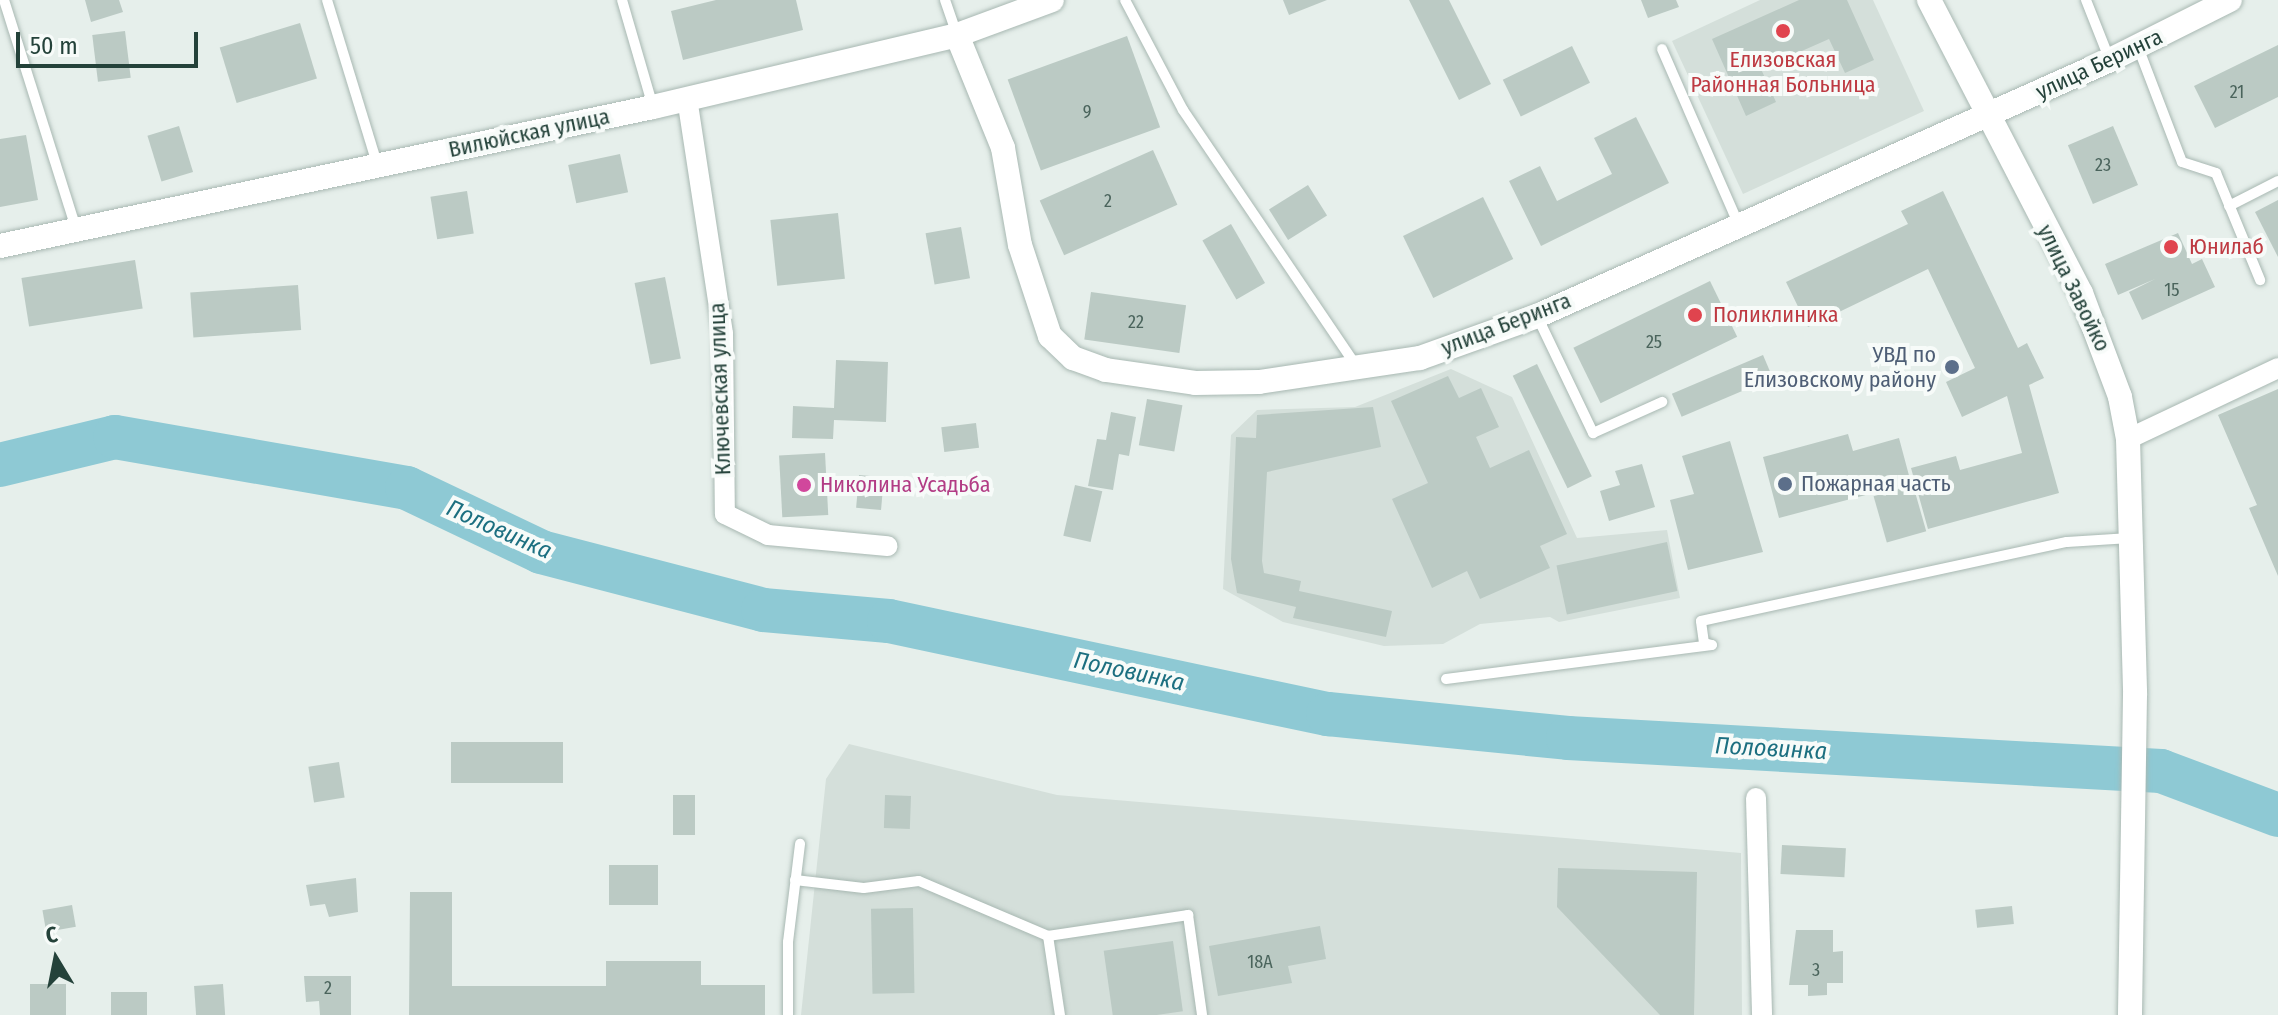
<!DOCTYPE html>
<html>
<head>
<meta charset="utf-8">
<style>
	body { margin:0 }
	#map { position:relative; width:2278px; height:1015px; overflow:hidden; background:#e6efeb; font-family:"Fira Sans Condensed",sans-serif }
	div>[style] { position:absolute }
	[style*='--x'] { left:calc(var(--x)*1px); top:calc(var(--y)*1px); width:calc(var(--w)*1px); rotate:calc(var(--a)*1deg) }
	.built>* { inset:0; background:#d4dfda }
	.river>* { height:44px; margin:-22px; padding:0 22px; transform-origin:22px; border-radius:22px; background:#8ec9d4 }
	.building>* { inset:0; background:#bbcac4; transform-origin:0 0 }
	.roads { filter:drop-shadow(0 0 2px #a8b8b2) drop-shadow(0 0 2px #a8b8b2) }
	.lane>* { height:10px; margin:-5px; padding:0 5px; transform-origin:5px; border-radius:5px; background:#fff }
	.street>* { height:20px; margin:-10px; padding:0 10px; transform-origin:10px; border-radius:10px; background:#fff }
	.secondary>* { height:24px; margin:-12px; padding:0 12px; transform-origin:12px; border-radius:12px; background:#fff }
	.dots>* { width:22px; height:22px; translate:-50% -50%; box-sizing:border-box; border:4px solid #f7fbf9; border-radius:50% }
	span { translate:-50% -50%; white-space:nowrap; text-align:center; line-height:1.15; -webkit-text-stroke:8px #f7fbf9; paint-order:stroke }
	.number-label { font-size:18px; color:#4a645c }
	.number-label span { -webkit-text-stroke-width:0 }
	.health-label { font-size:22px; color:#be3a42 }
	.left { translate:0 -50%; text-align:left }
	.street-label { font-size:22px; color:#24423a }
	.service-label { font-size:22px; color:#4e5e75 }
	.right { translate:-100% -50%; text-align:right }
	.hotel-label { font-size:22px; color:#b23c85 }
	.water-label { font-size:24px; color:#1c6f80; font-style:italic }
	.north { position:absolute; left:16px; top:919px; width:80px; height:80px; -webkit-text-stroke:6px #f7fbf9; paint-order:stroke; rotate:350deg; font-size:22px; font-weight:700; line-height:32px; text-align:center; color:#24423a }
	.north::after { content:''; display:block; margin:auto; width:28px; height:36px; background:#24423a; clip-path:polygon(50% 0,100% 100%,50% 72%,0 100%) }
	.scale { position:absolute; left:16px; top:32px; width:182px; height:36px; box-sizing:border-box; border:4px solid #24423a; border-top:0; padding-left:10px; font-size:24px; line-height:28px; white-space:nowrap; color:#24423a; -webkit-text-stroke:6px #f7fbf9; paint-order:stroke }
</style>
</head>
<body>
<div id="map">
	<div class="built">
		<i style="clip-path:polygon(1760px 0,1873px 0,1924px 111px,1743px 194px,1672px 41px)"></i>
		<i style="clip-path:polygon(1451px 369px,1512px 397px,1577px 538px,1667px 530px,1680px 598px,1559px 622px,1550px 617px,1480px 624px,1443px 644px,1384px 646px,1283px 622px,1223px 589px,1231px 435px,1257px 410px,1355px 407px)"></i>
		<i style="clip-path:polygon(849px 744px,1057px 795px,1741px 853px,1742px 1015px,801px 1015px,826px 779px)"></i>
	</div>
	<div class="river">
		<i style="--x:0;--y:465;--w:118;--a:-13.7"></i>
		<i style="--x:115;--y:437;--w:296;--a:9.9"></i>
		<i style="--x:407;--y:488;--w:148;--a:25.5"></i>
		<i style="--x:541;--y:552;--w:229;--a:14.6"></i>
		<i style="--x:763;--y:610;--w:126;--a:5"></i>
		<i style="--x:889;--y:621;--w:449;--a:12"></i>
		<i style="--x:1328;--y:714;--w:241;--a:5.7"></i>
		<i style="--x:1568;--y:738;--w:594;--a:3.19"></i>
		<i style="--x:2161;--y:771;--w:125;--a:20.6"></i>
	</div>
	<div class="building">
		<i style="clip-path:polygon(85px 0,119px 0,123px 12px,91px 22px)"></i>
		<i style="clip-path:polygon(716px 0,796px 0,803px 30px,683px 60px,671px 11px)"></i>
		<i style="clip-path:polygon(1283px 0,1327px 0,1289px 15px)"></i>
		<i style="clip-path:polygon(1409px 0,1449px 0,1491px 84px,1459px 100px)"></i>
		<i style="clip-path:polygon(1641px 0,1676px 0,1679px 7px,1648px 18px)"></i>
		<i style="clip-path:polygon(1799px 0,1847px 0,1874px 60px,1845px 73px,1829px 39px,1761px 69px,1776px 102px,1746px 116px,1712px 39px)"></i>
		<i style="left:300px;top:23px;width:58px;height:84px;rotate:73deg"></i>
		<i style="left:125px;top:31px;width:47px;height:33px;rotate:83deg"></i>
		<i style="left:1127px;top:36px;width:97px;height:127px;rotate:70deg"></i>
		<i style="clip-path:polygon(2278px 45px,2278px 97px,2215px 128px,2194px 86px)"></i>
		<i style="left:1572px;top:46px;width:41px;height:77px;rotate:64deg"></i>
		<i style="clip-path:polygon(1636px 117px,1669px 183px,1541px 246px,1509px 181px,1540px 166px,1557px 201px,1612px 174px,1594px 138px)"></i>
		<i style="left:179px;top:126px;width:48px;height:33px;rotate:73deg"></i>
		<i style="left:2113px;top:126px;width:64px;height:49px;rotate:67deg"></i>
		<i style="clip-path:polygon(26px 135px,38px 200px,0 207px,0 139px)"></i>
		<i style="left:1153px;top:150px;width:60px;height:124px;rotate:66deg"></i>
		<i style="left:620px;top:154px;width:39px;height:53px;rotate:78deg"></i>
		<i style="left:1308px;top:185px;width:36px;height:46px;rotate:58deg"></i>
		<i style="left:467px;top:191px;width:43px;height:37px;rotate:81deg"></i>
		<i style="clip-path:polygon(1943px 191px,2018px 348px,2027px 343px,2044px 378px,2029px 385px,2059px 493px,1928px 529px,1911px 468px,1956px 456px,1960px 470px,2022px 453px,2007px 396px,1962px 417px,1946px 382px,1975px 368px,1928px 269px,1808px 327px,1786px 282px,1908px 224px,1901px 211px)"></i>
		<i style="left:1483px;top:197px;width:69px;height:89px;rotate:64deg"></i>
		<i style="clip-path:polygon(2278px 200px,2278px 257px,2255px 212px)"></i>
		<i style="left:838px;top:213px;width:66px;height:68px;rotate:84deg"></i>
		<i style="left:1231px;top:224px;width:68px;height:33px;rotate:60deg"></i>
		<i style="left:961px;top:227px;width:52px;height:36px;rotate:80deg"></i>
		<i style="clip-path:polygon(2178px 233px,2192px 264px,2202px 259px,2215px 287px,2142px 320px,2129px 292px,2155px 279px,2118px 295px,2105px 264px)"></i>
		<i style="left:135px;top:260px;width:49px;height:115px;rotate:81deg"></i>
		<i style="left:665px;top:277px;width:83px;height:31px;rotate:79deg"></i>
		<i style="left:1710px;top:281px;width:62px;height:152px;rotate:64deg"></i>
		<i style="left:298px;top:285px;width:45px;height:108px;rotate:86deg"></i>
		<i style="left:1091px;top:292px;width:96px;height:48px;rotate:8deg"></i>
		<i style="left:1763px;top:355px;width:25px;height:99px;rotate:67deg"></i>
		<i style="clip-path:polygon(836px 360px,888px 362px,886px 422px,834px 420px,833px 439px,792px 438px,793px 406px,834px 408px)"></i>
		<i style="left:1537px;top:364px;width:125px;height:27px;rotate:64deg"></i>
		<i style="clip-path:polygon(1448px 376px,1459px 398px,1481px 388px,1499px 427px,1476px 437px,1490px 468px,1529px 450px,1567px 534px,1540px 546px,1550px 568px,1480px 599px,1467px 571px,1432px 588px,1392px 499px,1428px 483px,1391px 401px)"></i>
		<i style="clip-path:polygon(2278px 389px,2278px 576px,2249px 508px,2257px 505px,2218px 415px)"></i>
		<i style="left:1147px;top:399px;width:36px;height:47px;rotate:10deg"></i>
		<i style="clip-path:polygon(1373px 407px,1381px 447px,1267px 472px,1262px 561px,1264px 573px,1301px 581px,1299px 591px,1392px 611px,1386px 637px,1293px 618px,1296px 607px,1237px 593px,1231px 559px,1236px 437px,1256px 438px,1257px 415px)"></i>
		<i style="clip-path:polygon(1111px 412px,1136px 417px,1129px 456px,1119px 454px,1113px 490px,1088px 486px,1097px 439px,1106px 440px)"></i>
		<i style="left:976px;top:423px;width:25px;height:35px;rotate:83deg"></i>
		<i style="clip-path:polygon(1848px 434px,1853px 451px,1899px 438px,1911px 483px,1779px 518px,1763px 457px)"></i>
		<i style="clip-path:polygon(1730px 441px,1763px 552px,1688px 570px,1670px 500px,1694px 494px,1682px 456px)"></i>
		<i style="left:825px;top:453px;width:62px;height:46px;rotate:87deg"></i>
		<i style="clip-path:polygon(1642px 464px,1655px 507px,1609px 521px,1600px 491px,1620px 485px,1615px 471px)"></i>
		<i style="left:859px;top:475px;width:25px;height:33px;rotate:5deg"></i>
		<i style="left:1075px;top:485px;width:28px;height:52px;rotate:13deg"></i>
		<i style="left:1913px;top:485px;width:48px;height:41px;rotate:74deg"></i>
		<i style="left:1667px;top:542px;width:50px;height:113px;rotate:78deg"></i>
		<i style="left:563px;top:742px;width:41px;height:112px;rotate:90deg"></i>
		<i style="left:339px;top:762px;width:36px;height:31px;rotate:81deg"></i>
		<i style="left:673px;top:795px;width:22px;height:40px"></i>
		<i style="left:885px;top:795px;width:26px;height:33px;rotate:2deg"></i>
		<i style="left:1782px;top:845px;width:64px;height:29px;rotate:3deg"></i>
		<i style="left:658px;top:865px;width:40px;height:49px;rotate:90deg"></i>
		<i style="clip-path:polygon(1558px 868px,1697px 872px,1694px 1015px,1660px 1015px,1557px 907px)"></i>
		<i style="clip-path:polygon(356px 878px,358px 912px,329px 917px,325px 904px,310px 906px,306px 885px)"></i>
		<i style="clip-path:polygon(410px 892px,452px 892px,452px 986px,606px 986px,606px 961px,701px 961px,701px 985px,765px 985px,765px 1015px,409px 1015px)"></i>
		<i style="left:72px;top:905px;width:22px;height:30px;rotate:80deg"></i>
		<i style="left:2012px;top:906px;width:18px;height:37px;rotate:84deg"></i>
		<i style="left:913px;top:908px;width:85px;height:42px;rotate:89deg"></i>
		<i style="clip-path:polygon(1320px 926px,1326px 959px,1288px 966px,1292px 983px,1218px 996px,1209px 946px)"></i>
		<i style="clip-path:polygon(1796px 930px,1833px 930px,1833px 952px,1843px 951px,1843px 983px,1827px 983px,1827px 995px,1808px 996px,1808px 985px,1789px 985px)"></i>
		<i style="left:1173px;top:941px;width:71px;height:70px;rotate:82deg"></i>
		<i style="clip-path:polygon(304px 976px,351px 976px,351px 1015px,320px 1015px,319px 1001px,306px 1002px)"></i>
		<i style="left:30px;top:984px;width:36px;height:31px"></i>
		<i style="left:223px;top:984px;width:31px;height:29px;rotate:86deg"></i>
		<i style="left:111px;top:992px;width:36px;height:23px"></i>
	</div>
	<div class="roads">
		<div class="lane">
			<i style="--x:4;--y:0;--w:242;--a:72.5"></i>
			<i style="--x:327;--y:0;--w:171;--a:73"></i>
			<i style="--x:622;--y:0;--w:111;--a:73.8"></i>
			<i style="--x:945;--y:0;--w:37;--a:71"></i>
			<i style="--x:1125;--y:0;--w:124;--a:62.2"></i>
			<i style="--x:1183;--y:110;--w:310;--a:55.9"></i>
			<i style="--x:2086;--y:0;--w:62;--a:68.4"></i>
			<i style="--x:2138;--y:47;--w:123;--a:69.1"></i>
			<i style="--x:2182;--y:162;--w:36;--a:18"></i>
			<i style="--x:2216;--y:173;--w:116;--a:67.6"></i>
			<i style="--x:1662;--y:49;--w:190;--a:66.4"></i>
			<i style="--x:2229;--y:206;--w:55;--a:-27"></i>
			<i style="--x:1537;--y:316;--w:130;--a:64.4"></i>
			<i style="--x:1593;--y:433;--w:76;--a:-24.2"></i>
			<i style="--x:1446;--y:679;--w:268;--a:-7.3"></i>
			<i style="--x:1712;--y:645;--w:8;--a:-166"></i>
			<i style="--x:1704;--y:643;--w:22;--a:-98"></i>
			<i style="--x:1701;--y:621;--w:374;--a:-12.2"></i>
			<i style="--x:2067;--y:542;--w:63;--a:-3.6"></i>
			<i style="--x:795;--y:880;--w:69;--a:6.6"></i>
			<i style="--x:864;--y:888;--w:55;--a:-7.3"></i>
			<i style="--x:919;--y:881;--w:140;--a:23.1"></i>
			<i style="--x:1048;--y:936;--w:142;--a:-8.5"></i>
			<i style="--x:1188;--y:915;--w:101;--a:82"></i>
			<i style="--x:1048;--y:936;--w:80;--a:81.4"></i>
			<i style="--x:788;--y:1015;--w:73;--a:-90"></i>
			<i style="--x:788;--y:942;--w:99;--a:-83"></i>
		</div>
		<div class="street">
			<i style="--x:687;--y:98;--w:239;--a:81.3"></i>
			<i style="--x:723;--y:334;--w:180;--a:89.4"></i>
			<i style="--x:725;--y:514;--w:48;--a:26"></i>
			<i style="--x:768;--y:535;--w:120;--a:5.3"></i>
			<i style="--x:2128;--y:439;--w:166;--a:-25.3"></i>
			<i style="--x:1756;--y:798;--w:217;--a:88.4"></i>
		</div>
		<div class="secondary">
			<i style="--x:1929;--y:0;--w:330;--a:62.6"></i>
			<i style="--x:2081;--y:293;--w:111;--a:69.4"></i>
			<i style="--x:2120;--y:397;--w:43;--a:79.2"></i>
			<i style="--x:2128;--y:439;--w:256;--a:88.4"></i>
			<i style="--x:2135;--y:695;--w:320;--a:90.9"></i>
			<i style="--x:957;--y:35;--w:122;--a:67.8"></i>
			<i style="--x:1003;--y:148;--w:98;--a:80.1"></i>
			<i style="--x:1020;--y:245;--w:96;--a:71.8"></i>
			<i style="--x:1050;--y:336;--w:32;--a:44"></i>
			<i style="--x:1073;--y:358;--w:35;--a:20"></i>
			<i style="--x:1106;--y:370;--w:90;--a:8.3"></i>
			<i style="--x:1195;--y:383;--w:64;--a:-0.9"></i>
			<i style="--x:1259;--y:382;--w:163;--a:-8.5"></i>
			<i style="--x:1420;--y:358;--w:124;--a:-19.7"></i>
			<i style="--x:1537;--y:316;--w:628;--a:-24.07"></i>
			<i style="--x:2110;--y:60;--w:134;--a:-26.6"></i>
			<i style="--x:0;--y:246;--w:668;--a:-12.02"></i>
			<i style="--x:653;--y:107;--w:312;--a:-13.3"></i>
			<i style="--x:957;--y:35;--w:101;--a:-20.2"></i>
		</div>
	</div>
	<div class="dots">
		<i style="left:1783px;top:31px;background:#e0444e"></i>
		<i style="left:2171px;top:247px;background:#e0444e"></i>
		<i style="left:1695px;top:315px;background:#e0444e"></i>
		<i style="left:1952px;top:367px;background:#5c6f8a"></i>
		<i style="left:1785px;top:484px;background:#5c6f8a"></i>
		<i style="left:804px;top:485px;background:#d1479c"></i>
	</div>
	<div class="number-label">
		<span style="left:2237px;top:92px">21</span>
		<span style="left:1087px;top:112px">9</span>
		<span style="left:2103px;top:165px">23</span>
		<span style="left:1108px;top:201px">2</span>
		<span style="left:2172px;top:290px">15</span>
		<span style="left:1136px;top:322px">22</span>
		<span style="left:1654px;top:342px">25</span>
		<span style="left:1260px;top:962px">18А</span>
		<span style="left:1816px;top:970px">3</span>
		<span style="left:328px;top:988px">2</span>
	</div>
	<div class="health-label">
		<span style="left:1783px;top:72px">Елизовская<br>Районная Больница</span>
		<span class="left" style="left:2189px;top:247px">Юнилаб</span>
		<span class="left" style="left:1713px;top:315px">Поликлиника</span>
	</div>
	<div class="street-label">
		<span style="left:2099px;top:64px;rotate:-25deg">улица Беринга</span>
		<span style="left:529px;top:133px;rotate:-12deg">Вилюйская улица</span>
		<span style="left:2074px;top:288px;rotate:64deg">улица Завойко</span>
		<span style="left:1506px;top:324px;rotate:-21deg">улица Беринга</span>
		<span style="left:720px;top:389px;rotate:-92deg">Ключевская улица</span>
	</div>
	<div class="service-label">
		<span class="right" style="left:1936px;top:367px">УВД по<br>Елизовскому району</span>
		<span class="left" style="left:1801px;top:484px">Пожарная часть</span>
	</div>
	<div class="hotel-label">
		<span class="left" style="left:820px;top:485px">Николина Усадьба</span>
	</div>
	<div class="water-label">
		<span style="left:499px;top:530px;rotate:24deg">Половинка</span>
		<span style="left:1129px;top:672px;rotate:12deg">Половинка</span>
		<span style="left:1771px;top:749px;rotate:3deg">Половинка</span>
	</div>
	<div class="north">С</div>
	<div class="scale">50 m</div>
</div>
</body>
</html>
